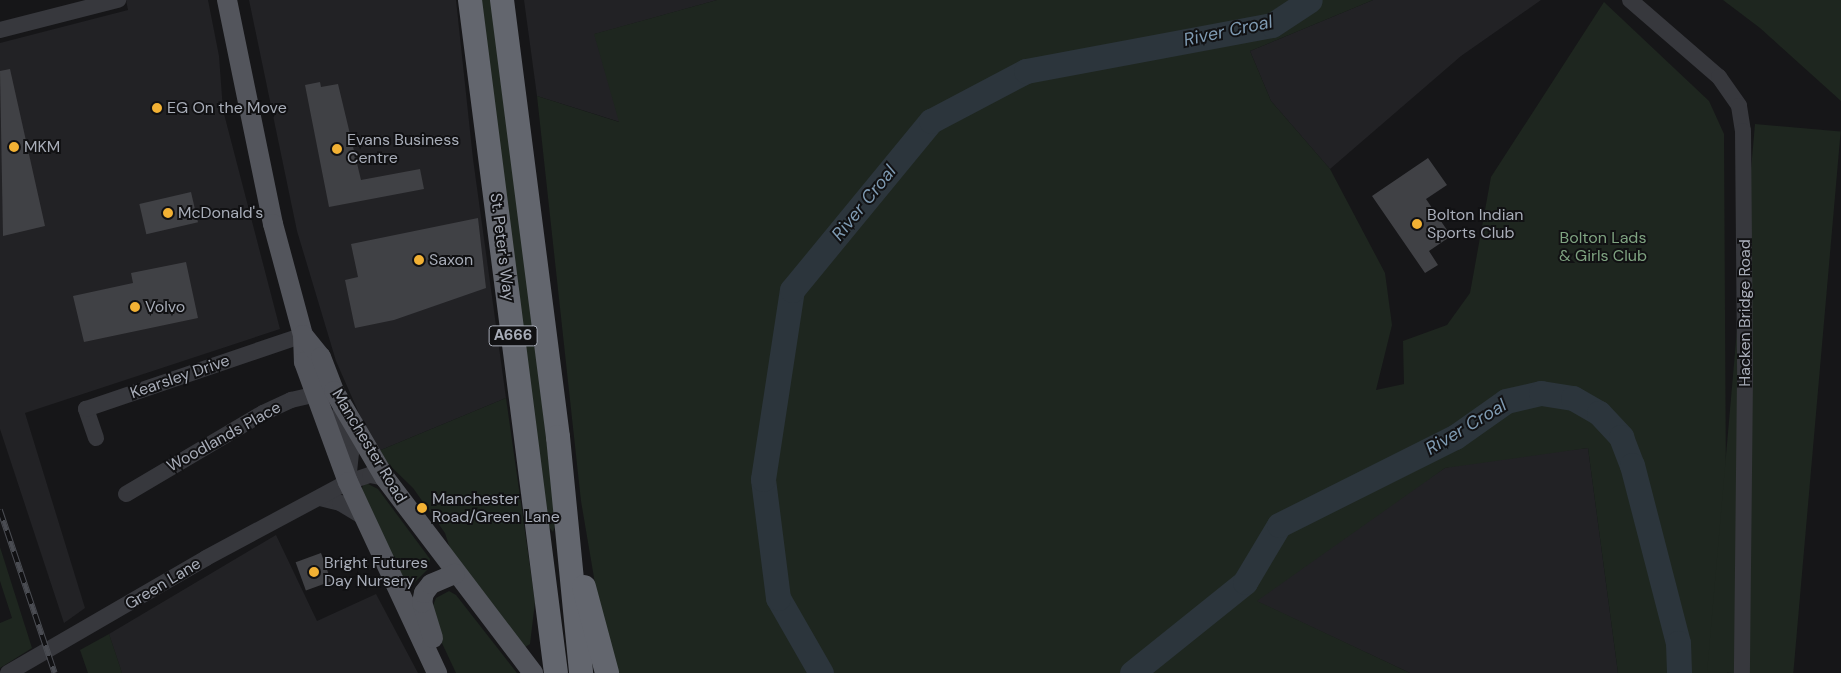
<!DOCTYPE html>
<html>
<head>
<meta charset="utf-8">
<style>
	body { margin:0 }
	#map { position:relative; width:1841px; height:673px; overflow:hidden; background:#161618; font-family:"DM Sans",sans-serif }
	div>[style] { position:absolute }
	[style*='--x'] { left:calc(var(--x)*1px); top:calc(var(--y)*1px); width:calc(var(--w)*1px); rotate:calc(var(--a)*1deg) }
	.built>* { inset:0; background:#222225 }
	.green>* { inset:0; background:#1e261f; transform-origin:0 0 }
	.river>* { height:25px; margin:-12.5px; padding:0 12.5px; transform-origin:12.5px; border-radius:12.5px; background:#2c353c }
	.building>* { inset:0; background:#404145; transform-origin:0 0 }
	.minor>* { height:16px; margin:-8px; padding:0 8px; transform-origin:8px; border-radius:8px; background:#37383d }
	.major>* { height:20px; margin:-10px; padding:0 10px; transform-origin:10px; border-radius:10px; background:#53555c }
	.highway>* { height:24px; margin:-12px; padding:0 12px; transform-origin:12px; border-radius:12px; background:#63666e }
	.rail>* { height:5.5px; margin-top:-2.75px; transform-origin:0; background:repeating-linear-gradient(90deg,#111113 0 11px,#4a4c52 0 22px); box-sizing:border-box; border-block:1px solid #4a4c52 }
	.dots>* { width:14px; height:14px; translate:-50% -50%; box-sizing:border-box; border:2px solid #111113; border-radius:50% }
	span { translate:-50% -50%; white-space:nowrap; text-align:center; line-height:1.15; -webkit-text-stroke:4px #111113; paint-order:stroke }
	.shield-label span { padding:1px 4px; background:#111113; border:1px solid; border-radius:4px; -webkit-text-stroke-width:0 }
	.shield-label { font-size:15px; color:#a8adb8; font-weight:700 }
	.poi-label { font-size:16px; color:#a8adb8 }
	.left { translate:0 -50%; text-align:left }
	.park-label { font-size:16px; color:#7fa381 }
	.street-label { font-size:16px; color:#a8adb8 }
	.water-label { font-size:18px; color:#7f9bb3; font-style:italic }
</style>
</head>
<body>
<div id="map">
	<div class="built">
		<i style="clip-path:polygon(126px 0,208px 0,219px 56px,223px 110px,280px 329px,25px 413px,85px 608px,64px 623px,0 429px,0 43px,128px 10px)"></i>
		<i style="clip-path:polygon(249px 0,456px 0,473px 159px,506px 398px,376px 452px,336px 361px,297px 231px)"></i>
		<i style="clip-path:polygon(524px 0,717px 0,595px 34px,620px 122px,537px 96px)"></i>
		<i style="clip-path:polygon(1373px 0,1541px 0,1461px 56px,1330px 169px,1271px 101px,1250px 51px)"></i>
		<i style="clip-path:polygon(1588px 448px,1618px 673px,1410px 673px,1256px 601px,1382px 509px,1445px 468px,1478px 460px)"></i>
		<i style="clip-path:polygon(276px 535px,317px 621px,376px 594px,418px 673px,122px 673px,109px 634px)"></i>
	</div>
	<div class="green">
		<i style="clip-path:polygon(480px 0,496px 0,556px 524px,553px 532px,545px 522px)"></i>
		<i style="clip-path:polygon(717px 0,1373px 0,1250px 51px,1271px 101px,1330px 169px,1385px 273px,1392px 325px,1376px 390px,1404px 384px,1403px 341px,1447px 325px,1470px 293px,1491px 177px,1604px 2px,1709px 101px,1724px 134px,1727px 673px,1618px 673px,1588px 448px,1445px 468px,1257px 601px,1410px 673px,617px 673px,600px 613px,581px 501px,537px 96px,619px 122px,594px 34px)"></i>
		<i style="clip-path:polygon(1723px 0,1841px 0,1841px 101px,1760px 28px)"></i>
		<i style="left:1755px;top:124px;width:86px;height:549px;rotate:5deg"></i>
		<i style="clip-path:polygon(506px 398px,535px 602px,530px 644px,522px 649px,453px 558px,445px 533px,413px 488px,376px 452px)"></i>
		<i style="clip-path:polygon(364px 482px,378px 489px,430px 559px,428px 569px,413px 584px,403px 586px,361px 492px)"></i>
		<i style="clip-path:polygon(0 547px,32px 648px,0 668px,0 623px,12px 618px,0 581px)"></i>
		<i style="clip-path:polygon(449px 591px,456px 595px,517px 673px,456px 673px,433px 624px,432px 608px,436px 598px)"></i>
		<i style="clip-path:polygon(109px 634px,122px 673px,88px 673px,80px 650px)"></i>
	</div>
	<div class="river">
		<i style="--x:821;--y:673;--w:86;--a:-119.8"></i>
		<i style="--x:778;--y:598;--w:120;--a:-97.2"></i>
		<i style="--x:763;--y:479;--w:191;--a:-81.3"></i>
		<i style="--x:792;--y:290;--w:219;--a:-50.6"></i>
		<i style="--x:931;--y:121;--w:107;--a:-27.8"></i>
		<i style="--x:1026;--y:71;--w:250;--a:-10.6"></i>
		<i style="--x:1272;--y:25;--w:45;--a:-33.3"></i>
		<i style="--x:1132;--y:673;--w:145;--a:-38.8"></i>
		<i style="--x:1245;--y:582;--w:66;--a:-59.2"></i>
		<i style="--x:1279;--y:525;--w:197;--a:-26.6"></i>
		<i style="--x:1455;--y:437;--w:62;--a:-35.2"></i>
		<i style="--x:1506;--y:401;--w:36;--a:-13"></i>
		<i style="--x:1541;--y:393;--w:32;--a:9"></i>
		<i style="--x:1573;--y:398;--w:30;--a:30"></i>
		<i style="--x:1599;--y:413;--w:33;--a:47"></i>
		<i style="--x:1621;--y:437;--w:30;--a:69"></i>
		<i style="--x:1632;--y:465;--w:184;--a:75.5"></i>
		<i style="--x:1678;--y:643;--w:30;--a:88"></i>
	</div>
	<div class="building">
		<i style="clip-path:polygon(10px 69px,45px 226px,3px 236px,0 71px)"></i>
		<i style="clip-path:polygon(320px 82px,321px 87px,338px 84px,361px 180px,420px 169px,424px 189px,329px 207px,305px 85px)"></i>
		<i style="clip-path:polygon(1428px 158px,1447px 185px,1426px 199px,1451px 236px,1429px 251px,1438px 265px,1425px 273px,1372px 196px)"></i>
		<i style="left:191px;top:192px;width:31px;height:53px;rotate:77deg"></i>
		<i style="clip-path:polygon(478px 218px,486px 288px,394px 320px,355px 328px,345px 280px,358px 277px,351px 244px)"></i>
		<i style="clip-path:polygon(186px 262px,198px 318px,84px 342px,73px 296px,133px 283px,131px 273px)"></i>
		<i style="left:321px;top:553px;width:30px;height:27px;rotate:70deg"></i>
	</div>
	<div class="minor">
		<i style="--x:1630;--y:0;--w:118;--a:40.9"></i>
		<i style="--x:1719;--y:77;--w:35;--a:55"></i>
		<i style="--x:1739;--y:106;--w:25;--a:81"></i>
		<i style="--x:1743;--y:131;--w:246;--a:89.5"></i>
		<i style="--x:1745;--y:377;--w:296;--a:90.6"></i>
		<i style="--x:0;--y:30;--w:122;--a:-14.3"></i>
		<i style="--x:340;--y:412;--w:42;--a:75"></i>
		<i style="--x:351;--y:453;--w:29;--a:96"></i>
		<i style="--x:96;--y:438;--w:31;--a:-109"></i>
		<i style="--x:86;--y:409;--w:229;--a:-18.8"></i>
		<i style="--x:126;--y:494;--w:159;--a:-30.6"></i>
		<i style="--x:263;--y:413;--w:31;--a:-25"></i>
		<i style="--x:291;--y:400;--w:37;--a:-13"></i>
		<i style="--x:320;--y:498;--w:21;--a:14"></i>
		<i style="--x:340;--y:503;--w:29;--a:31"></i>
		<i style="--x:8;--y:673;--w:229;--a:-30.1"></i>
		<i style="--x:206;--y:558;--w:161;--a:-28.2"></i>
		<i style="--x:348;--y:482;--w:23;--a:-18"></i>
		<i style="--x:370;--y:475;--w:15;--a:11"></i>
	</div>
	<div class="major">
		<i style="--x:227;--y:0;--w:229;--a:78.4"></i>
		<i style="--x:273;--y:224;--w:115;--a:74.9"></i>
		<i style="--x:303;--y:335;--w:27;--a:88"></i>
		<i style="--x:304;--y:362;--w:128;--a:69.9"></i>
		<i style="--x:348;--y:482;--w:211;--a:65"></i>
		<i style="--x:303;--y:335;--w:28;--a:51"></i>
		<i style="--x:321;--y:357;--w:36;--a:69"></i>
		<i style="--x:334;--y:391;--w:101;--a:59.6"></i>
		<i style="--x:385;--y:478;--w:245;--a:52.8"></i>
		<i style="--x:433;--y:638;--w:37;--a:-107"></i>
		<i style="--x:422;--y:603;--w:10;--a:-79"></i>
		<i style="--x:424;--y:593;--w:11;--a:-52"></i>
		<i style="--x:431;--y:584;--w:26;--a:-23"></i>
	</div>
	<div class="highway">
		<i style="--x:470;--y:0;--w:678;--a:82.72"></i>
		<i style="--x:502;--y:0;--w:441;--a:82.7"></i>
		<i style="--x:558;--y:437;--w:237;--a:84.4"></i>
		<i style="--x:584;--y:587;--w:89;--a:75"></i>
	</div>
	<div class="rail">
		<i style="--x:0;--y:510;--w:172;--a:71.4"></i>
	</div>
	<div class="dots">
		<i style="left:157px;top:108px;background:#f2b134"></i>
		<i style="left:14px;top:147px;background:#f2b134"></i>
		<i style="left:337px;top:149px;background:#f2b134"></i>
		<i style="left:168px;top:213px;background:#f2b134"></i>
		<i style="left:1417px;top:224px;background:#f2b134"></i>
		<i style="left:419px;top:260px;background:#f2b134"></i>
		<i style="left:135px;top:307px;background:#f2b134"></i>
		<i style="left:422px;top:508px;background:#f2b134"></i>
		<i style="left:314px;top:572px;background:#f2b134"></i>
	</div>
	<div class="shield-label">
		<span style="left:513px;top:336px">A666</span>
	</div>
	<div class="poi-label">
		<span class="left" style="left:167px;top:108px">EG On the Move</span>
		<span class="left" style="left:347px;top:149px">Evans Business<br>Centre</span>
		<span class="left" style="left:24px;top:147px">MKM</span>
		<span class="left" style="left:178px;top:213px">McDonald's</span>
		<span class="left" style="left:1427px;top:224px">Bolton Indian<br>Sports Club</span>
		<span class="left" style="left:429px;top:260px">Saxon</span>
		<span class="left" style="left:145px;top:307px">Volvo</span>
		<span class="left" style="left:432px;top:508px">Manchester<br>Road/Green Lane</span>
		<span class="left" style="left:324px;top:572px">Bright Futures<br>Day Nursery</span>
	</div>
	<div class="park-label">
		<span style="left:1603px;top:247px">Bolton Lads<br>&amp; Girls Club</span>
	</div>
	<div class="street-label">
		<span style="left:502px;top:247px;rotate:83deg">St. Peter's Way</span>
		<span style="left:1745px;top:313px;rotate:-90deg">Hacken Bridge Road</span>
		<span style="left:180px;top:377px;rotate:-19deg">Kearsley Drive</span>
		<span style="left:224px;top:437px;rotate:-29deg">Woodlands Place</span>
		<span style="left:369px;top:446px;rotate:59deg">Manchester Road</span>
		<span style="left:163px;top:584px;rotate:-31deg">Green Lane</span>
	</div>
	<div class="water-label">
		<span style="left:1228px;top:31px;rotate:-12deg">River Croal</span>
		<span style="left:864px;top:203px;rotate:-51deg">River Croal</span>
		<span style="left:1466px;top:427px;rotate:-31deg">River Croal</span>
	</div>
</div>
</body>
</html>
